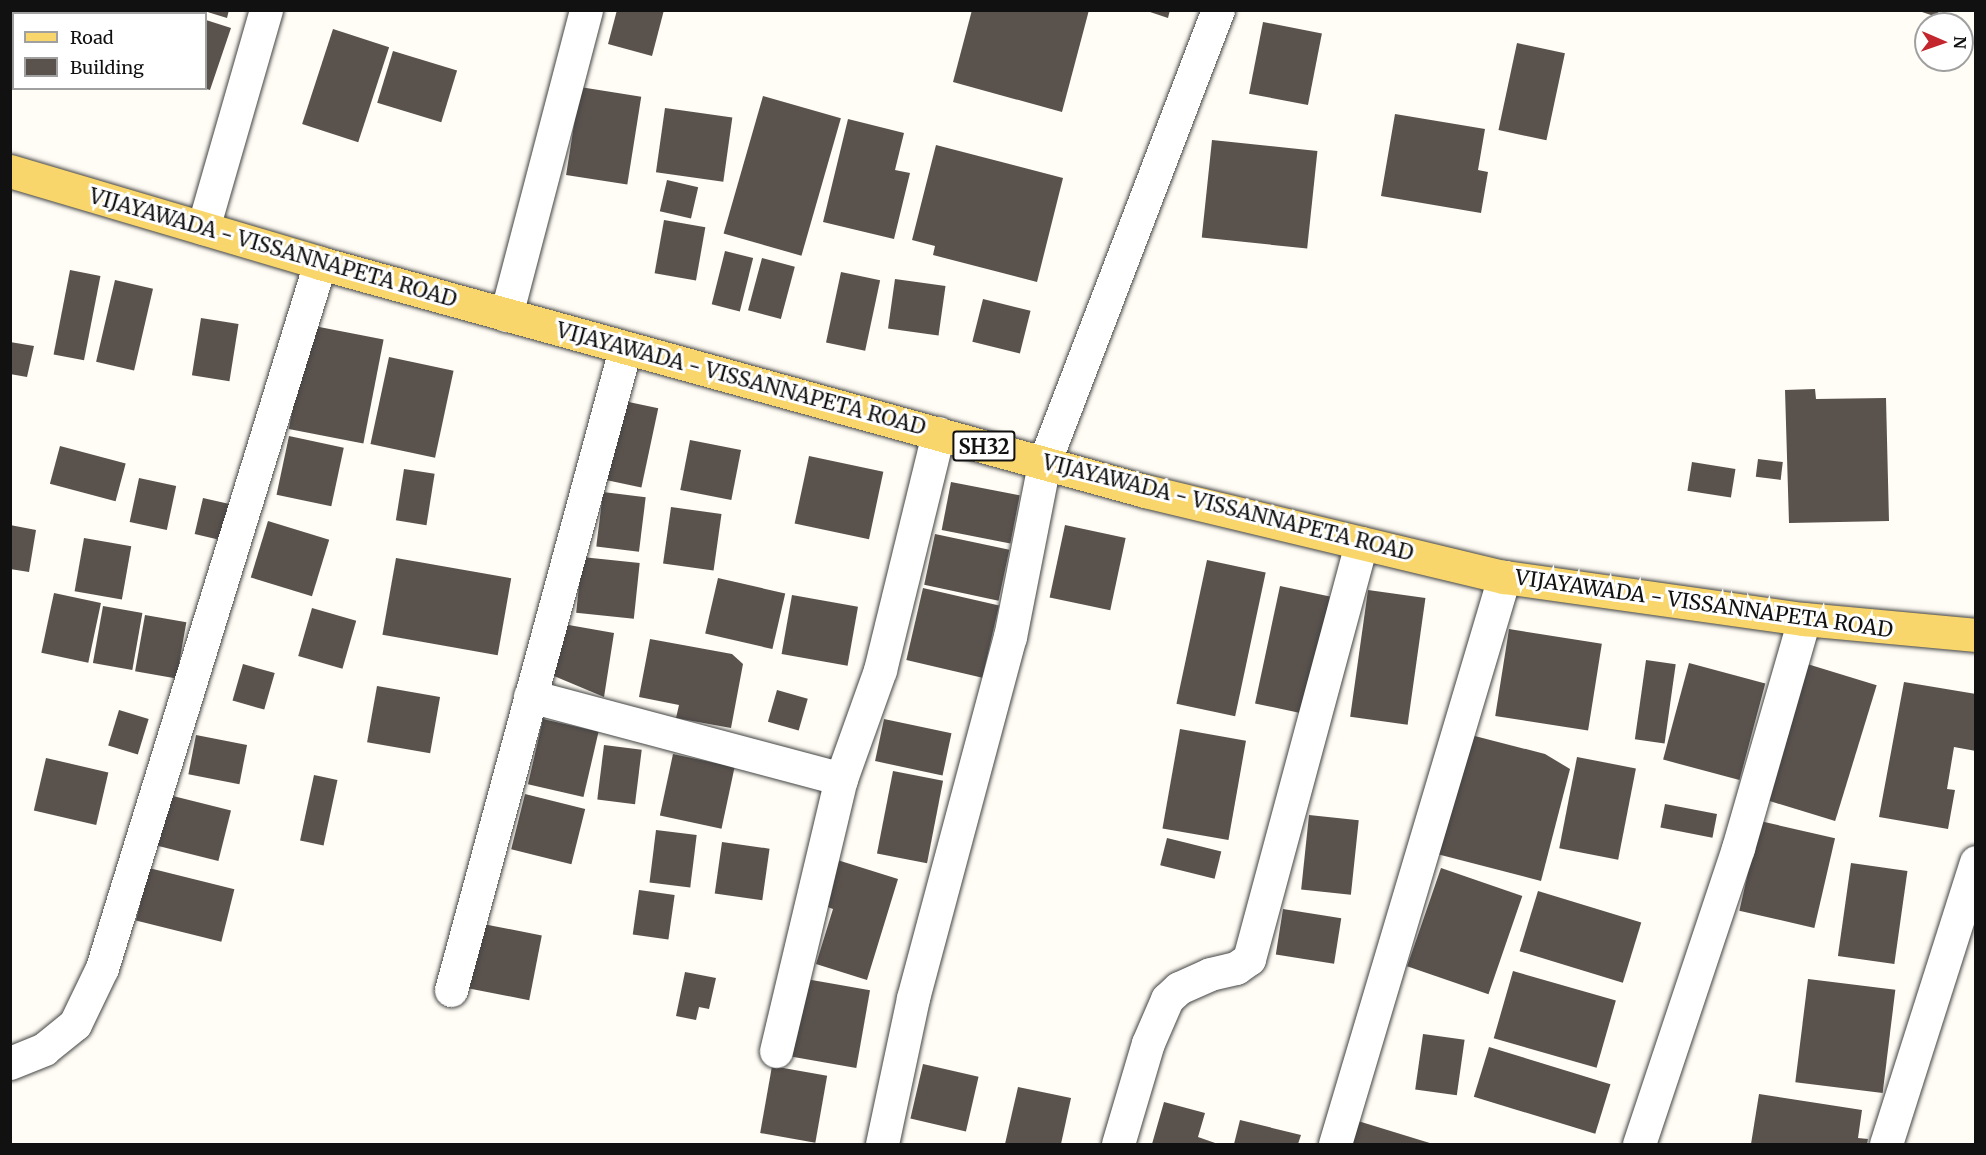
<!DOCTYPE html>
<html>
<head>
<meta charset="utf-8">
<style>
	body { margin:0 }
	#map { position:relative; width:1986px; height:1155px; overflow:hidden; background:#fffdf5; font-family:Merriweather,serif }
	div>[style] { position:absolute }
	[style*='--x'] { left:calc(var(--x)*1px); top:calc(var(--y)*1px); width:calc(var(--w)*1px); rotate:calc(var(--a)*1deg) }
	.building>* { inset:0; background:#5a524d; transform-origin:0 0 }
	.roads { filter:drop-shadow(0 0 2px #444) drop-shadow(0 0 2px #444) }
	.minor>* { height:33px; margin:-16.5px; padding:0 16.5px; transform-origin:16.5px; border-radius:16.5px; background:#fff }
	.major>* { height:33px; margin:-16.5px; padding:0 16.5px; transform-origin:16.5px; border-radius:16.5px; background:#f9d66b }
	span { translate:-50% -50%; white-space:nowrap; text-align:center; line-height:1.15; -webkit-text-stroke:6px #fff; paint-order:stroke }
	.shield-label span { padding:2px 4px; background:#fff; border:2px solid; border-radius:4px; -webkit-text-stroke-width:0 }
	.shield-label { font-size:20px; color:#111; font-weight:700 }
	.street-label { font-size:21px; color:#111 }
	.frame { position:absolute; inset:0; border:12px solid #111; pointer-events:none }
	.legend { position:absolute; left:12px; top:12px; width:195px; height:78px; box-sizing:border-box; background:#fff; border:2px solid #a0a0a0; margin:0; padding:8px 10px; list-style:none; font-size:18px; color:#111 }
	.legend li { display:flex; align-items:center; gap:12px; height:30px }
	.legend b { width:30px; border:2px solid #a0a0a0 }
	.north { position:absolute; left:1914px; top:12px; width:60px; height:60px; box-sizing:border-box; background:#fff; border:2px solid #a0a0a0; border-radius:50%; rotate:92deg; font-size:16px; font-weight:700; line-height:24px; text-align:center; color:#111 }
	.north::after { content:''; display:block; margin:auto; width:21px; height:27px; background:#c4262e; clip-path:polygon(50% 0,100% 100%,50% 72%,0 100%) }
</style>
</head>
<body>
<div id="map">
	<div class="building">
		<i style="clip-path:polygon(201px 10px,229px 10px,227px 18px)"></i>
		<i style="clip-path:polygon(617px 10px,664px 10px,652px 56px,608px 44px)"></i>
		<i style="clip-path:polygon(972px 10px,1089px 10px,1062px 112px,953px 82px)"></i>
		<i style="clip-path:polygon(1144px 10px,1170px 10px,1168px 18px)"></i>
		<i style="clip-path:polygon(1916px 10px,1939px 10px,1937px 17px)"></i>
		<i style="clip-path:polygon(206px 20px,231px 28px,210px 90px,206px 89px)"></i>
		<i style="left:1263px;top:22px;width:60px;height:73px;rotate:11deg"></i>
		<i style="left:333px;top:29px;width:59px;height:100px;rotate:18deg"></i>
		<i style="left:1517px;top:43px;width:49px;height:89px;rotate:12deg"></i>
		<i style="left:393px;top:51px;width:67px;height:54px;rotate:17deg"></i>
		<i style="left:580px;top:87px;width:62px;height:89px;rotate:9deg"></i>
		<i style="left:763px;top:96px;width:81px;height:143px;rotate:16deg"></i>
		<i style="left:665px;top:108px;width:68px;height:65px;rotate:8deg"></i>
		<i style="clip-path:polygon(1395px 114px,1485px 129px,1478px 170px,1488px 172px,1481px 213px,1381px 196px)"></i>
		<i style="clip-path:polygon(848px 119px,904px 133px,895px 170px,910px 173px,894px 239px,823px 222px)"></i>
		<i style="left:1212px;top:140px;width:106px;height:98px;rotate:6deg"></i>
		<i style="clip-path:polygon(936px 145px,1063px 178px,1037px 282px,933px 255px,935px 246px,912px 240px)"></i>
		<i style="left:667px;top:180px;width:32px;height:32px;rotate:13deg"></i>
		<i style="left:664px;top:220px;width:42px;height:54px;rotate:10deg"></i>
		<i style="left:725px;top:251px;width:29px;height:55px;rotate:14deg"></i>
		<i style="left:762px;top:258px;width:34px;height:54px;rotate:15deg"></i>
		<i style="left:70px;top:270px;width:31px;height:86px;rotate:11deg"></i>
		<i style="left:841px;top:272px;width:40px;height:72px;rotate:12deg"></i>
		<i style="left:895px;top:279px;width:51px;height:50px;rotate:8deg"></i>
		<i style="left:115px;top:280px;width:39px;height:84px;rotate:13deg"></i>
		<i style="left:983px;top:299px;width:49px;height:44px;rotate:14deg"></i>
		<i style="left:201px;top:318px;width:38px;height:58px;rotate:9deg"></i>
		<i style="left:309px;top:325px;width:76px;height:106px;rotate:11deg"></i>
		<i style="clip-path:polygon(10px 342px,34px 346px,27px 377px,10px 374px)"></i>
		<i style="left:389px;top:357px;width:66px;height:89px;rotate:12deg"></i>
		<i style="clip-path:polygon(1815px 389px,1816px 399px,1886px 398px,1889px 521px,1789px 523px,1785px 390px)"></i>
		<i style="left:624px;top:401px;width:35px;height:81px;rotate:12deg"></i>
		<i style="left:289px;top:436px;width:56px;height:60px;rotate:12deg"></i>
		<i style="left:690px;top:440px;width:52px;height:51px;rotate:11deg"></i>
		<i style="left:60px;top:446px;width:68px;height:39px;rotate:15deg"></i>
		<i style="left:809px;top:456px;width:76px;height:69px;rotate:12deg"></i>
		<i style="left:1758px;top:459px;width:25px;height:18px;rotate:7deg"></i>
		<i style="left:1692px;top:462px;width:44px;height:29px;rotate:9deg"></i>
		<i style="left:404px;top:469px;width:31px;height:52px;rotate:9deg"></i>
		<i style="left:139px;top:478px;width:38px;height:45px;rotate:12deg"></i>
		<i style="left:951px;top:482px;width:70px;height:49px;rotate:11deg"></i>
		<i style="left:603px;top:492px;width:43px;height:55px;rotate:7deg"></i>
		<i style="left:203px;top:498px;width:36px;height:37px;rotate:13deg"></i>
		<i style="left:671px;top:507px;width:51px;height:57px;rotate:8deg"></i>
		<i style="left:268px;top:521px;width:64px;height:59px;rotate:17deg"></i>
		<i style="clip-path:polygon(10px 525px,36px 530px,29px 572px,10px 569px)"></i>
		<i style="left:1065px;top:525px;width:62px;height:74px;rotate:12deg"></i>
		<i style="left:935px;top:534px;width:76px;height:52px;rotate:12deg"></i>
		<i style="left:84px;top:538px;width:48px;height:54px;rotate:10deg"></i>
		<i style="left:582px;top:557px;width:58px;height:56px;rotate:6deg"></i>
		<i style="left:396px;top:558px;width:117px;height:78px;rotate:10deg"></i>
		<i style="left:1207px;top:560px;width:60px;height:147px;rotate:12deg"></i>
		<i style="left:718px;top:578px;width:69px;height:57px;rotate:13deg"></i>
		<i style="left:1280px;top:586px;width:51px;height:120px;rotate:12deg"></i>
		<i style="left:923px;top:588px;width:78px;height:74px;rotate:13deg"></i>
		<i style="left:1368px;top:590px;width:58px;height:128px;rotate:8deg"></i>
		<i style="left:54px;top:593px;width:48px;height:61px;rotate:12deg"></i>
		<i style="left:792px;top:595px;width:67px;height:60px;rotate:10deg"></i>
		<i style="left:103px;top:606px;width:40px;height:58px;rotate:10deg"></i>
		<i style="left:312px;top:608px;width:46px;height:50px;rotate:16deg"></i>
		<i style="left:145px;top:615px;width:42px;height:57px;rotate:10deg"></i>
		<i style="clip-path:polygon(563px 624px,614px 633px,604px 697px,554px 676px)"></i>
		<i style="left:1509px;top:629px;width:94px;height:88px;rotate:9deg"></i>
		<i style="clip-path:polygon(650px 639px,732px 654px,743px 664px,731px 728px,676px 718px,679px 705px,639px 697px)"></i>
		<i style="left:1646px;top:660px;width:30px;height:80px;rotate:8deg"></i>
		<i style="left:1689px;top:663px;width:79px;height:100px;rotate:15deg"></i>
		<i style="left:1804px;top:663px;width:76px;height:142px;rotate:17deg"></i>
		<i style="left:243px;top:664px;width:33px;height:38px;rotate:16deg"></i>
		<i style="clip-path:polygon(1904px 682px,1976px 694px,1976px 751px,1954px 747px,1947px 789px,1955px 790px,1948px 829px,1879px 817px)"></i>
		<i style="left:377px;top:686px;width:64px;height:57px;rotate:10deg"></i>
		<i style="left:777px;top:690px;width:32px;height:33px;rotate:16deg"></i>
		<i style="left:119px;top:710px;width:31px;height:37px;rotate:17deg"></i>
		<i style="left:543px;top:719px;width:57px;height:67px;rotate:13deg"></i>
		<i style="left:884px;top:719px;width:69px;height:43px;rotate:12deg"></i>
		<i style="left:1180px;top:729px;width:67px;height:101px;rotate:10deg"></i>
		<i style="clip-path:polygon(1467px 734px,1545px 754px,1570px 769px,1541px 881px,1437px 854px)"></i>
		<i style="left:196px;top:735px;width:52px;height:40px;rotate:11deg"></i>
		<i style="left:604px;top:745px;width:38px;height:55px;rotate:7deg"></i>
		<i style="left:673px;top:754px;width:63px;height:63px;rotate:12deg"></i>
		<i style="left:1577px;top:757px;width:60px;height:93px;rotate:11deg"></i>
		<i style="left:46px;top:758px;width:64px;height:54px;rotate:13deg"></i>
		<i style="left:893px;top:771px;width:51px;height:84px;rotate:11deg"></i>
		<i style="left:314px;top:775px;width:24px;height:67px;rotate:12deg"></i>
		<i style="left:165px;top:794px;width:68px;height:52px;rotate:14deg"></i>
		<i style="left:525px;top:794px;width:62px;height:57px;rotate:14deg"></i>
		<i style="left:1665px;top:804px;width:53px;height:24px;rotate:11deg"></i>
		<i style="left:1309px;top:815px;width:50px;height:75px;rotate:6deg"></i>
		<i style="left:1760px;top:821px;width:77px;height:92px;rotate:13deg"></i>
		<i style="left:656px;top:830px;width:41px;height:53px;rotate:7deg"></i>
		<i style="left:1167px;top:838px;width:56px;height:28px;rotate:14deg"></i>
		<i style="left:722px;top:842px;width:48px;height:52px;rotate:8deg"></i>
		<i style="clip-path:polygon(831px 858px,898px 879px,867px 980px,816px 964px,833px 909px,825px 906px)"></i>
		<i style="left:1851px;top:863px;width:57px;height:94px;rotate:8deg"></i>
		<i style="left:149px;top:868px;width:88px;height:54px;rotate:14deg"></i>
		<i style="left:1441px;top:868px;width:86px;height:104px;rotate:19deg"></i>
		<i style="left:639px;top:890px;width:36px;height:45px;rotate:8deg"></i>
		<i style="left:1538px;top:891px;width:108px;height:63px;rotate:17deg"></i>
		<i style="left:1283px;top:909px;width:59px;height:46px;rotate:9deg"></i>
		<i style="left:478px;top:923px;width:65px;height:66px;rotate:11deg"></i>
		<i style="left:1513px;top:971px;width:107px;height:70px;rotate:16deg"></i>
		<i style="clip-path:polygon(685px 972px,716px 978px,709px 1009px,699px 1007px,696px 1020px,676px 1016px)"></i>
		<i style="left:806px;top:979px;width:65px;height:79px;rotate:10deg"></i>
		<i style="left:1808px;top:979px;width:88px;height:104px;rotate:7deg"></i>
		<i style="left:1423px;top:1034px;width:42px;height:56px;rotate:8deg"></i>
		<i style="left:1489px;top:1047px;width:127px;height:52px;rotate:17deg"></i>
		<i style="left:923px;top:1064px;width:57px;height:56px;rotate:13deg"></i>
		<i style="left:772px;top:1066px;width:56px;height:68px;rotate:10deg"></i>
		<i style="clip-path:polygon(1018px 1087px,1071px 1098px,1061px 1144px,1005px 1144px)"></i>
		<i style="clip-path:polygon(1759px 1094px,1862px 1110px,1858px 1138px,1868px 1139px,1867px 1144px,1751px 1144px)"></i>
		<i style="clip-path:polygon(1164px 1102px,1205px 1113px,1198px 1137px,1218px 1144px,1152px 1144px)"></i>
		<i style="clip-path:polygon(1240px 1120px,1301px 1135px,1298px 1144px,1234px 1144px)"></i>
		<i style="clip-path:polygon(1358px 1121px,1433px 1144px,1350px 1144px)"></i>
	</div>
	<div class="roads">
		<div class="minor">
			<i style="--x:24;--y:14;--w:4;--a:-76"></i>
			<i style="--x:10;--y:53;--w:9;--a:-63"></i>
			<i style="--x:203;--y:228;--w:227;--a:-73.9"></i>
			<i style="--x:506;--y:315;--w:315;--a:-75.3"></i>
			<i style="--x:530;--y:696;--w:322;--a:14.9"></i>
			<i style="--x:451;--y:990;--w:664;--a:-74.81"></i>
			<i style="--x:776;--y:1051;--w:280;--a:-76.6"></i>
			<i style="--x:841;--y:779;--w:116;--a:-70.3"></i>
			<i style="--x:880;--y:670;--w:244;--a:-76.2"></i>
			<i style="--x:10;--y:1063;--w:37;--a:-22"></i>
			<i style="--x:44;--y:1049;--w:40;--a:-39"></i>
			<i style="--x:75;--y:1024;--w:62;--a:-64.3"></i>
			<i style="--x:102;--y:968;--w:738;--a:-72.82"></i>
			<i style="--x:882;--y:1144;--w:149;--a:-78"></i>
			<i style="--x:913;--y:998;--w:374;--a:-75"></i>
			<i style="--x:1010;--y:637;--w:177;--a:-78.9"></i>
			<i style="--x:1044;--y:463;--w:485;--a:-69"></i>
			<i style="--x:1118;--y:1144;--w:105;--a:-73.5"></i>
			<i style="--x:1148;--y:1043;--w:48;--a:-66.6"></i>
			<i style="--x:1167;--y:999;--w:16;--a:-43"></i>
			<i style="--x:1179;--y:988;--w:34;--a:-24"></i>
			<i style="--x:1210;--y:974;--w:27;--a:-13"></i>
			<i style="--x:1236;--y:968;--w:16;--a:-35"></i>
			<i style="--x:1249;--y:959;--w:431;--a:-74.9"></i>
			<i style="--x:1335;--y:1144;--w:592;--a:-73.4"></i>
			<i style="--x:1639;--y:1144;--w:312;--a:-71.5"></i>
			<i style="--x:1738;--y:848;--w:238;--a:-73.9"></i>
			<i style="--x:1886;--y:1144;--w:296;--a:-72.3"></i>
		</div>
		<div class="major">
			<i style="--x:10;--y:171;--w:323;--a:16.5"></i>
			<i style="--x:320;--y:263;--w:856;--a:15.45"></i>
			<i style="--x:1145;--y:491;--w:369;--a:13.5"></i>
			<i style="--x:1504;--y:577;--w:303;--a:8"></i>
			<i style="--x:1804;--y:619;--w:173;--a:5.3"></i>
		</div>
	</div>
	<div class="shield-label">
		<span style="left:984px;top:446px">SH32</span>
	</div>
	<div class="street-label">
		<span style="left:273px;top:248px;rotate:16deg">VIJAYAWADA - VISSANNAPETA ROAD</span>
		<span style="left:741px;top:379px;rotate:15deg">VIJAYAWADA - VISSANNAPETA ROAD</span>
		<span style="left:1228px;top:508px;rotate:14deg">VIJAYAWADA - VISSANNAPETA ROAD</span>
		<span style="left:1704px;top:604px;rotate:8deg">VIJAYAWADA - VISSANNAPETA ROAD</span>
	</div>
	<div class="frame"></div>
	<ul class="legend">
	<li><b style="height:8px;background:#f9d66b"></b>Road</li>
	<li><b style="height:16px;background:#5a524d"></b>Building</li>
	</ul>
	<div class="north">N</div>
</div>
</body>
</html>
